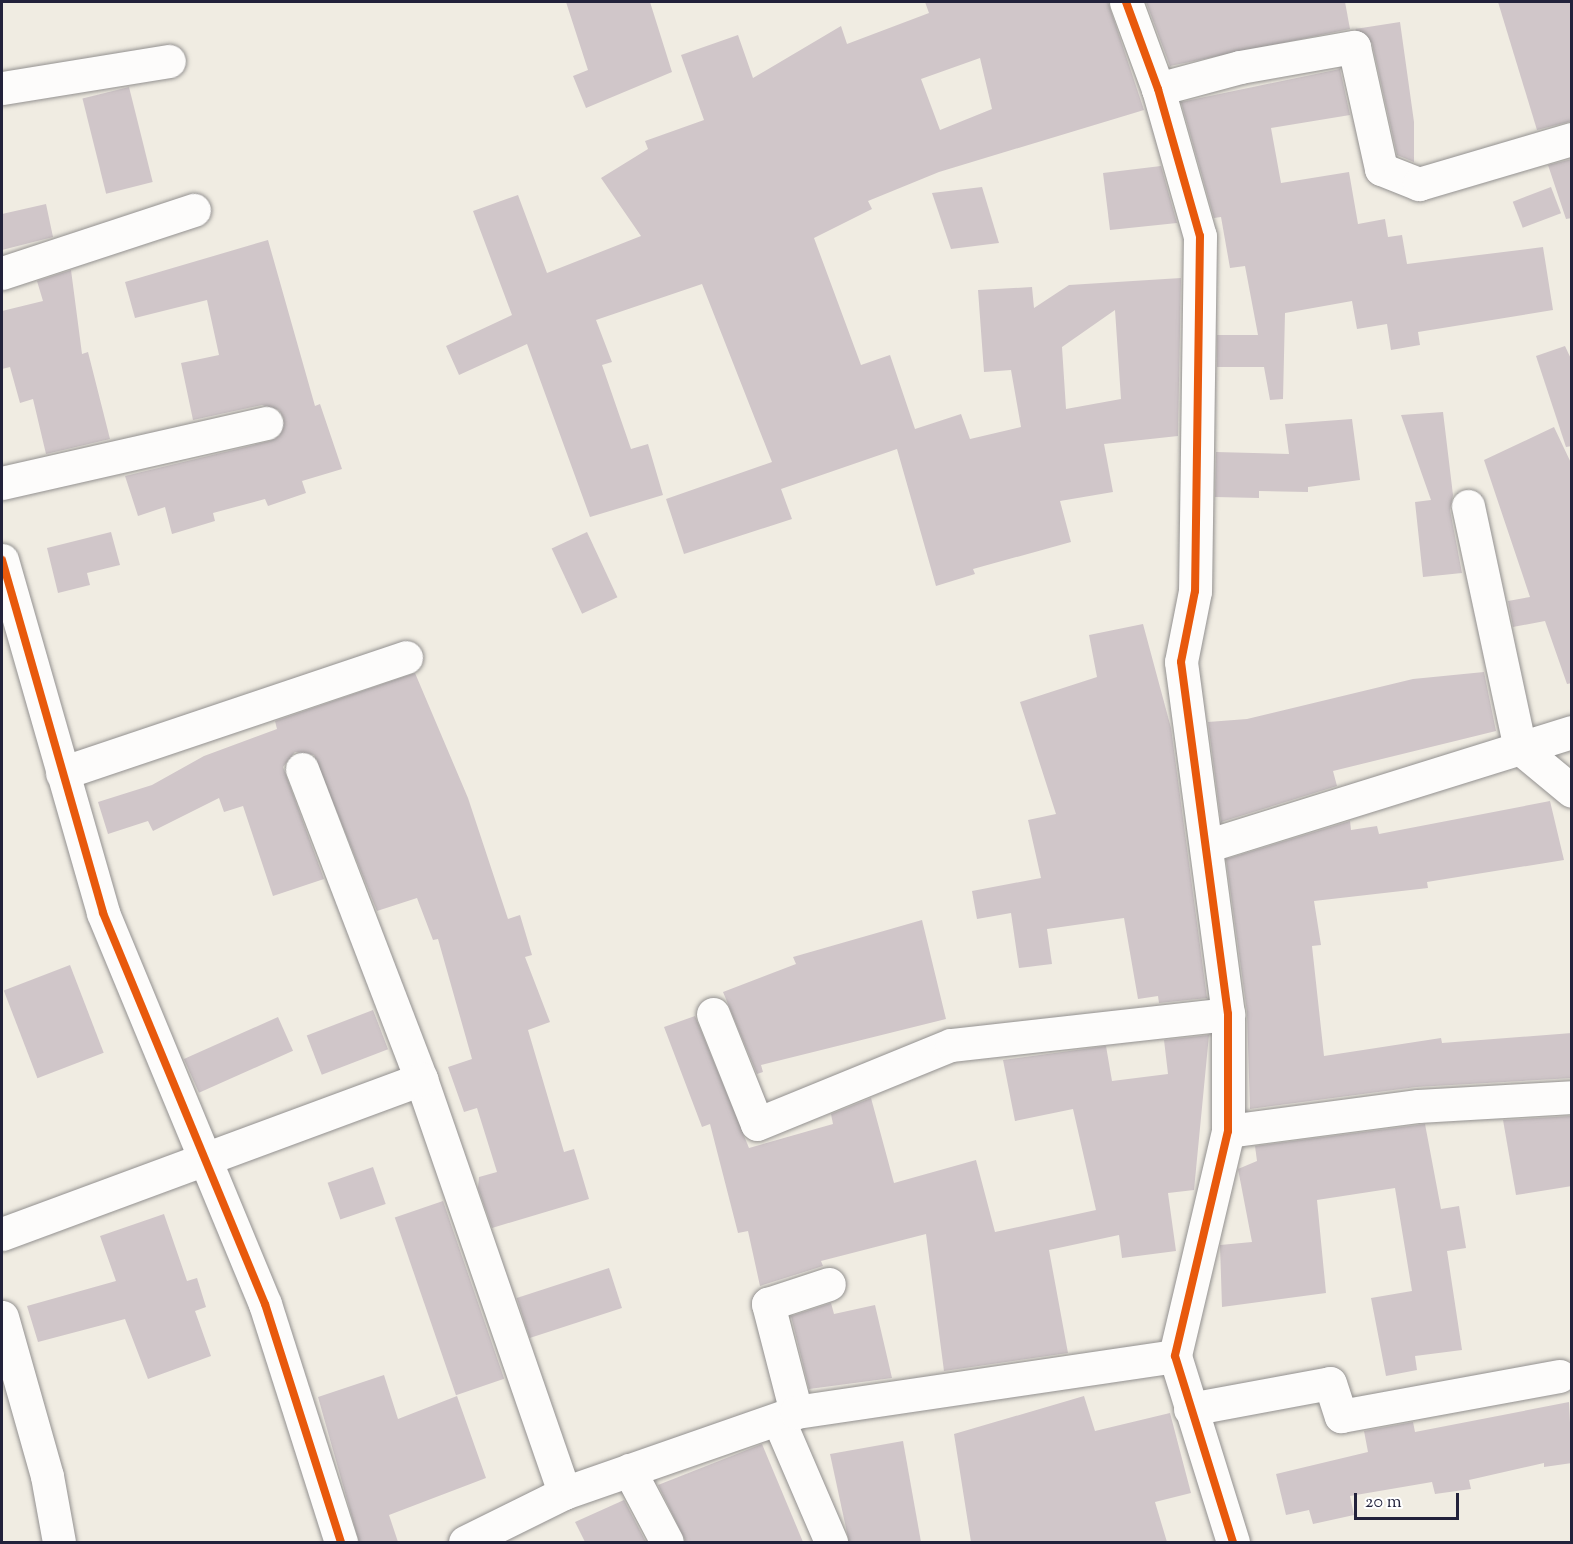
<!DOCTYPE html>
<html>
<head>
<meta charset="utf-8">
<style>
	body { margin:0 }
	#map { position:relative; width:1573px; height:1544px; overflow:hidden; background:#f0ece2; font-family:"Sorts Mill Goudy",serif }
	div>[style] { position:absolute }
	[style*='--x'] { left:calc(var(--x)*1px); top:calc(var(--y)*1px); width:calc(var(--w)*1px); rotate:calc(var(--a)*1deg) }
	.building>* { inset:0; background:#d0c6c9; transform-origin:0 0 }
	.roads { filter:drop-shadow(0 0 2px #939190) drop-shadow(0 0 2px #939190) }
	.minor>* { height:33px; margin:-16.5px; padding:0 16.5px; transform-origin:16.5px; border-radius:16.5px; background:#fdfcfb }
	.cycleway>* { height:8px; margin:-4px; padding:0 4px; transform-origin:4px; border-radius:4px; background:#e8590c }
	span { translate:-50% -50%; white-space:nowrap; text-align:center; line-height:1.15; -webkit-text-stroke:4.5px #fff; paint-order:stroke }
	.frame { position:absolute; inset:0; border:3px solid #22223b; pointer-events:none }
	.scale { position:absolute; left:1354px; top:1493px; width:105px; height:27px; box-sizing:border-box; border:3px solid #22223b; border-top:0; padding-left:8px; font-size:18px; line-height:21px; white-space:nowrap; color:#22223b; -webkit-text-stroke:4px #fff; paint-order:stroke }
</style>
</head>
<body>
<div id="map">
	<div class="building">
		<i style="clip-path:polygon(566px 2px,650px 2px,672px 72px,586px 108px,573px 76px,588px 70px)"></i>
		<i style="clip-path:polygon(evenodd,925px 2px,1108px 2px,1144px 110px,939px 172px,868px 201px,872px 209px,814px 238px,861px 365px,890px 355px,915px 429px,961px 414px,970px 439px,1021px 427px,1011px 370px,984px 372px,978px 290px,1032px 287px,1034px 308px,1069px 285px,1181px 278px,1178px 436px,1104px 444px,1113px 492px,1060px 501px,1071px 542px,973px 569px,975px 574px,936px 586px,897px 449px,781px 489px,792px 519px,684px 554px,666px 499px,772px 462px,702px 284px,596px 320px,612px 362px,602px 365px,631px 449px,648px 444px,663px 495px,590px 517px,527px 344px,459px 375px,446px 346px,512px 315px,473px 211px,518px 195px,547px 273px,641px 236px,601px 178px,648px 149px,645px 141px,704px 120px,681px 55px,738px 35px,753px 78px,841px 26px,847px 44px,929px 13px,925px 2px,980px 58px,992px 109px,940px 130px,921px 79px,980px 58px,925px 2px,1115px 310px,1121px 399px,1066px 409px,1062px 347px,1115px 310px)"></i>
		<i style="clip-path:polygon(1146px 2px,1345px 2px,1350px 29px,1170px 66px)"></i>
		<i style="clip-path:polygon(1498px 2px,1572px 2px,1572px 121px,1537px 130px)"></i>
		<i style="clip-path:polygon(1400px 22px,1414px 122px,1414px 162px,1397px 155px,1372px 43px,1355px 29px)"></i>
		<i style="clip-path:polygon(1340px 69px,1350px 115px,1271px 128px,1281px 183px,1349px 172px,1358px 224px,1385px 219px,1388px 237px,1402px 235px,1407px 264px,1543px 247px,1553px 310px,1418px 332px,1420px 345px,1391px 350px,1387px 324px,1357px 329px,1352px 301px,1285px 313px,1283px 399px,1270px 400px,1264px 367px,1217px 367px,1217px 335px,1258px 335px,1245px 266px,1230px 268px,1221px 217px,1214px 218px,1181px 102px)"></i>
		<i style="left:129px;top:87px;width:98px;height:48px;rotate:76deg"></i>
		<i style="clip-path:polygon(1572px 159px,1572px 218px,1566px 219px,1548px 165px)"></i>
		<i style="clip-path:polygon(1161px 166px,1177px 223px,1110px 230px,1103px 173px)"></i>
		<i style="clip-path:polygon(982px 187px,999px 243px,951px 249px,932px 193px)"></i>
		<i style="left:1551px;top:187px;width:28px;height:41px;rotate:69deg"></i>
		<i style="clip-path:polygon(46px 204px,53px 237px,2px 250px,2px 214px)"></i>
		<i style="clip-path:polygon(268px 240px,315px 406px,320px 404px,342px 469px,302px 481px,306px 493px,268px 506px,265px 499px,213px 513px,215px 521px,172px 534px,165px 507px,138px 516px,125px 476px,270px 441px,279px 436px,284px 419px,279px 410px,262px 405px,193px 420px,181px 363px,219px 355px,207px 300px,135px 318px,125px 282px)"></i>
		<i style="clip-path:polygon(71px 270px,82px 354px,88px 352px,110px 439px,46px 454px,33px 399px,20px 403px,10px 367px,2px 369px,2px 311px,43px 301px,37px 281px)"></i>
		<i style="clip-path:polygon(1565px 346px,1572px 361px,1572px 446px,1566px 447px,1536px 356px)"></i>
		<i style="clip-path:polygon(1443px 412px,1453px 495px,1450px 510px,1462px 573px,1423px 577px,1415px 502px,1431px 500px,1401px 415px)"></i>
		<i style="clip-path:polygon(1352px 419px,1360px 480px,1308px 487px,1308px 492px,1259px 491px,1259px 498px,1215px 497px,1216px 452px,1289px 454px,1285px 424px)"></i>
		<i style="clip-path:polygon(1554px 427px,1572px 465px,1572px 683px,1567px 684px,1545px 621px,1513px 627px,1508px 601px,1530px 597px,1484px 460px)"></i>
		<i style="clip-path:polygon(111px 532px,120px 565px,87px 573px,90px 585px,58px 593px,47px 548px)"></i>
		<i style="left:587px;top:532px;width:72px;height:39px;rotate:65deg"></i>
		<i style="clip-path:polygon(1143px 624px,1171px 728px,1207px 998px,1159px 1003px,1158px 996px,1138px 999px,1124px 918px,1047px 929px,1052px 964px,1019px 968px,1011px 913px,977px 919px,972px 891px,1041px 878px,1028px 820px,1056px 814px,1020px 702px,1097px 677px,1089px 635px)"></i>
		<i style="clip-path:polygon(1484px 672px,1496px 731px,1333px 771px,1337px 786px,1221px 822px,1208px 722px,1247px 719px,1413px 679px)"></i>
		<i style="clip-path:polygon(415px 673px,468px 798px,508px 919px,520px 915px,532px 955px,525px 957px,550px 1022px,528px 1030px,564px 1152px,574px 1149px,589px 1199px,492px 1228px,478px 1188px,479px 1177px,497px 1172px,477px 1108px,464px 1112px,448px 1067px,472px 1059px,438px 939px,433px 940px,417px 898px,377px 911px,314px 755px,295px 752px,283px 767px,324px 879px,273px 896px,243px 806px,224px 812px,219px 798px,153px 831px,148px 821px,108px 834px,98px 802px,152px 785px,204px 756px,277px 729px,275px 721px)"></i>
		<i style="clip-path:polygon(1550px 801px,1564px 860px,1427px 882px,1428px 888px,1314px 901px,1321px 945px,1312px 946px,1324px 1056px,1441px 1038px,1442px 1043px,1572px 1033px,1572px 1078px,1416px 1087px,1250px 1109px,1247px 1012px,1226px 859px,1350px 821px,1351px 830px,1377px 826px,1379px 834px)"></i>
		<i style="clip-path:polygon(922px 920px,946px 1019px,761px 1065px,763px 1072px,757px 1074px,723px 992px,796px 964px,793px 957px)"></i>
		<i style="left:70px;top:965px;width:94px;height:71px;rotate:69deg"></i>
		<i style="left:373px;top:1010px;width:42px;height:71px;rotate:69deg"></i>
		<i style="clip-path:polygon(695px 1016px,749px 1148px,833px 1124px,831px 1114px,871px 1098px,894px 1183px,976px 1160px,995px 1232px,1096px 1210px,1073px 1109px,1015px 1121px,1003px 1060px,1106px 1046px,1112px 1081px,1168px 1074px,1164px 1040px,1209px 1035px,1194px 1190px,1168px 1193px,1176px 1251px,1122px 1258px,1119px 1235px,1049px 1250px,1068px 1353px,944px 1371px,926px 1234px,821px 1261px,823px 1266px,760px 1286px,748px 1231px,738px 1233px,710px 1124px,702px 1127px,664px 1027px)"></i>
		<i style="left:278px;top:1017px;width:37px;height:103px;rotate:66deg"></i>
		<i style="clip-path:polygon(1572px 1116px,1572px 1186px,1516px 1195px,1503px 1120px)"></i>
		<i style="clip-path:polygon(1425px 1124px,1441px 1209px,1459px 1206px,1466px 1248px,1447px 1251px,1462px 1350px,1415px 1356px,1417px 1370px,1386px 1376px,1371px 1298px,1412px 1291px,1395px 1188px,1317px 1200px,1326px 1293px,1222px 1307px,1220px 1245px,1252px 1242px,1238px 1169px,1257px 1161px,1255px 1146px)"></i>
		<i style="left:373px;top:1167px;width:39px;height:48px;rotate:71deg"></i>
		<i style="left:443px;top:1201px;width:188px;height:51px;rotate:71deg"></i>
		<i style="clip-path:polygon(164px 1214px,187px 1281px,197px 1278px,206px 1307px,195px 1311px,211px 1356px,148px 1379px,125px 1319px,38px 1342px,27px 1306px,116px 1281px,100px 1236px)"></i>
		<i style="left:609px;top:1268px;width:42px;height:97px;rotate:72deg"></i>
		<i style="clip-path:polygon(831px 1303px,834px 1314px,875px 1305px,892px 1378px,809px 1389px,791px 1316px)"></i>
		<i style="clip-path:polygon(384px 1375px,398px 1419px,457px 1396px,486px 1478px,389px 1515px,398px 1542px,359px 1542px,318px 1397px)"></i>
		<i style="clip-path:polygon(1084px 1396px,1095px 1431px,1170px 1413px,1191px 1493px,1155px 1502px,1167px 1542px,971px 1542px,954px 1434px)"></i>
		<i style="clip-path:polygon(1569px 1402px,1572px 1463px,1544px 1467px,1544px 1463px,1469px 1480px,1471px 1489px,1435px 1494px,1432px 1482px,1350px 1496px,1354px 1515px,1313px 1524px,1309px 1510px,1286px 1515px,1276px 1474px,1368px 1452px,1364px 1431px,1413px 1422px,1415px 1432px)"></i>
		<i style="clip-path:polygon(903px 1441px,921px 1542px,849px 1542px,830px 1454px)"></i>
		<i style="clip-path:polygon(762px 1444px,803px 1542px,686px 1542px,658px 1485px)"></i>
		<i style="clip-path:polygon(624px 1500px,646px 1542px,585px 1542px,575px 1522px)"></i>
	</div>
	<div class="roads">
		<div class="minor">
			<i style="--x:1126;--y:2;--w:93;--a:69.8"></i>
			<i style="--x:1158;--y:89;--w:153;--a:74.1"></i>
			<i style="--x:1200;--y:236;--w:355;--a:90.8"></i>
			<i style="--x:1195;--y:591;--w:72;--a:101.2"></i>
			<i style="--x:1181;--y:662;--w:355;--a:82.4"></i>
			<i style="--x:1228;--y:1014;--w:117;--a:90"></i>
			<i style="--x:1228;--y:1131;--w:231;--a:103.3"></i>
			<i style="--x:1175;--y:1356;--w:195;--a:72.7"></i>
			<i style="--x:2;--y:88;--w:169;--a:-9.2"></i>
			<i style="--x:1158;--y:89;--w:85;--a:-15"></i>
			<i style="--x:1240;--y:67;--w:116;--a:-10"></i>
			<i style="--x:1354;--y:47;--w:125;--a:77.5"></i>
			<i style="--x:1381;--y:169;--w:41;--a:21.5"></i>
			<i style="--x:1419;--y:184;--w:159;--a:-16.4"></i>
			<i style="--x:2;--y:273;--w:202;--a:-18.2"></i>
			<i style="--x:2;--y:483;--w:271;--a:-12.8"></i>
			<i style="--x:1468;--y:506;--w:248;--a:77.9"></i>
			<i style="--x:1520;--y:748;--w:67;--a:39.6"></i>
			<i style="--x:2;--y:560;--w:367;--a:74"></i>
			<i style="--x:103;--y:913;--w:423;--a:67.5"></i>
			<i style="--x:265;--y:1304;--w:250;--a:72.3"></i>
			<i style="--x:302;--y:769;--w:332;--a:69"></i>
			<i style="--x:421;--y:1079;--w:438;--a:70.9"></i>
			<i style="--x:62;--y:773;--w:363;--a:-18.6"></i>
			<i style="--x:1206;--y:846;--w:383;--a:-17.3"></i>
			<i style="--x:713;--y:1014;--w:118;--a:68.2"></i>
			<i style="--x:757;--y:1124;--w:209;--a:-22.2"></i>
			<i style="--x:951;--y:1045;--w:279;--a:-6.4"></i>
			<i style="--x:1228;--y:1131;--w:192;--a:-7.5"></i>
			<i style="--x:1418;--y:1106;--w:154;--a:-3.3"></i>
			<i style="--x:2;--y:1234;--w:447;--a:-20.3"></i>
			<i style="--x:2;--y:1317;--w:165;--a:74.2"></i>
			<i style="--x:47;--y:1476;--w:67;--a:79.7"></i>
			<i style="--x:1190;--y:1409;--w:142;--a:-10.5"></i>
			<i style="--x:1330;--y:1383;--w:35;--a:72"></i>
			<i style="--x:1341;--y:1416;--w:222;--a:-10.4"></i>
			<i style="--x:796;--y:1412;--w:112;--a:-104.5"></i>
			<i style="--x:768;--y:1304;--w:64;--a:-18.2"></i>
			<i style="--x:779;--y:1421;--w:132;--a:66.7"></i>
			<i style="--x:629;--y:1470;--w:81;--a:62.2"></i>
			<i style="--x:465;--y:1542;--w:110;--a:-26.3"></i>
			<i style="--x:564;--y:1493;--w:246;--a:-19.2"></i>
			<i style="--x:796;--y:1412;--w:383;--a:-8.4"></i>
		</div>
	</div>
	<div class="cycleway">
		<i style="--x:1126;--y:2;--w:93;--a:69.8"></i>
		<i style="--x:1158;--y:89;--w:153;--a:74.1"></i>
		<i style="--x:1200;--y:236;--w:355;--a:90.8"></i>
		<i style="--x:1195;--y:591;--w:72;--a:101.2"></i>
		<i style="--x:1181;--y:662;--w:355;--a:82.4"></i>
		<i style="--x:1228;--y:1014;--w:117;--a:90"></i>
		<i style="--x:1228;--y:1131;--w:231;--a:103.3"></i>
		<i style="--x:1175;--y:1356;--w:195;--a:72.7"></i>
		<i style="--x:2;--y:560;--w:367;--a:74"></i>
		<i style="--x:103;--y:913;--w:423;--a:67.5"></i>
		<i style="--x:265;--y:1304;--w:250;--a:72.3"></i>
	</div>
	<div class="frame"></div>
	<div class="scale">20 m</div>
</div>
</body>
</html>
